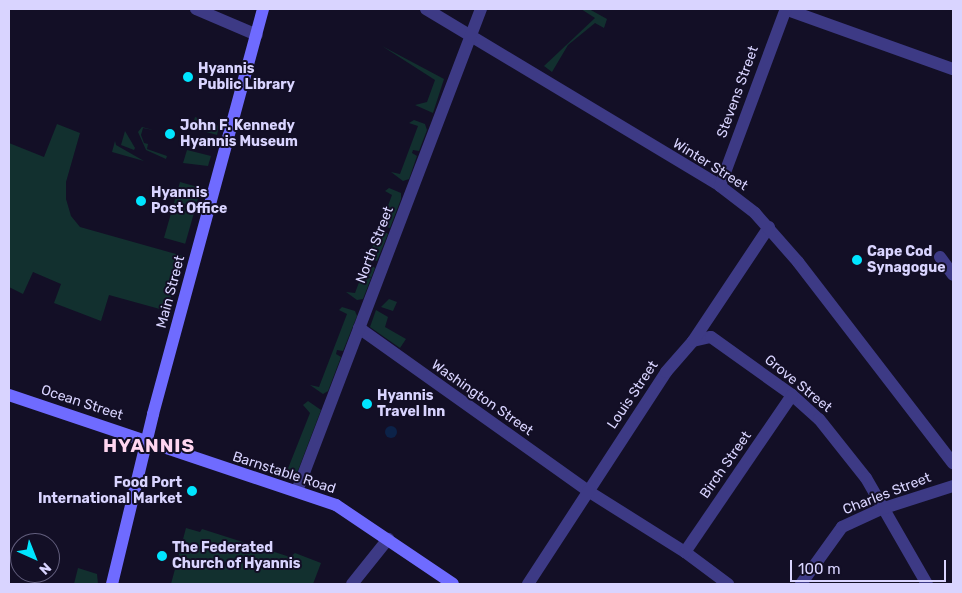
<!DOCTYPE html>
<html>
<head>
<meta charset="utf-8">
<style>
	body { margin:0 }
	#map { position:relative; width:962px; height:593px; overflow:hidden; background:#130f26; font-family:Rubik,sans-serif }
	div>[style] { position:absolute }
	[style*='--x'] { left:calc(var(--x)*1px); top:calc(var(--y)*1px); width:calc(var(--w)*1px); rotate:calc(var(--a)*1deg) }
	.green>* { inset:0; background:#12302f; transform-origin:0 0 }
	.water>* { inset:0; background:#0c2248 }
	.round { border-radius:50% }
	.minor>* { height:12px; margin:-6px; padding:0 6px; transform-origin:6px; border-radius:6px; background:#3d3a85 }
	.tertiary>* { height:12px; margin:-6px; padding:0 6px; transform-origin:6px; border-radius:6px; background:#3d3a85 }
	.secondary>* { height:12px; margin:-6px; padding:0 6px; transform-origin:6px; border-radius:6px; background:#6f6bff }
	.dots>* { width:14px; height:14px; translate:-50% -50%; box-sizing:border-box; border:2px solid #130f26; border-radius:50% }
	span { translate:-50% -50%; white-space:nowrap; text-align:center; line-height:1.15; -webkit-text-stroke:4px #130f26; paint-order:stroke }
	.poi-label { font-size:14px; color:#d9d4ff; font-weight:700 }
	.left { translate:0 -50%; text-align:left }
	.right { translate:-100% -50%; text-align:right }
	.street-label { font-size:14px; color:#d9d4ff }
	.district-label { font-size:19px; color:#ffd6f0; font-weight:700; letter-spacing:1px }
	.frame { position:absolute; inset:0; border:10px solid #d9d4ff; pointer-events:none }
	.north { position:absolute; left:10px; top:533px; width:50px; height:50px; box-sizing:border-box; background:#130f26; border:1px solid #625e7d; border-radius:50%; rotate:136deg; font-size:14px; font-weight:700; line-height:20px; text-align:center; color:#d9d4ff }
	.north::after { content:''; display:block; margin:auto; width:18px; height:22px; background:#00e5ff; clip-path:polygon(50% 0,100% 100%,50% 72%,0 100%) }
	.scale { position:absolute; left:790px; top:560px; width:156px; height:22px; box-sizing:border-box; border:2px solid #d9d4ff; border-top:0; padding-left:6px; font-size:15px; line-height:18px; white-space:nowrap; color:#d9d4ff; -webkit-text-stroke:4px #130f26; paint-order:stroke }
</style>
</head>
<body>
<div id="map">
	<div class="green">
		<i style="clip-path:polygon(581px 9px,589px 9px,607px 19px,604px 28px,595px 23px,568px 45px,552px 72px,544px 66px,595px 18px)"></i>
		<i style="clip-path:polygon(382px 46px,444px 79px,433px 113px,415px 105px,427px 102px,435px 80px)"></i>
		<i style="clip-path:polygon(195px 117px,219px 126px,217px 135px,192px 128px)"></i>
		<i style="clip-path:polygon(414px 120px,425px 124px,427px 130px,419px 151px,413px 150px,412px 153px,417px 156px,409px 179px,403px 181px,391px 172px,400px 174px,418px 126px,409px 123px)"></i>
		<i style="clip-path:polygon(57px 124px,80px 133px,66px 182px,66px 199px,71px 216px,80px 227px,183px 256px,167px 311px,109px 295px,101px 321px,54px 303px,61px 284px,33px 272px,23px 294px,9px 287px,9px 143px,44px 157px)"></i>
		<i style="clip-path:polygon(142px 127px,153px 130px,143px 128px,141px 135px,144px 143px,148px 144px,147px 149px,167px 156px,166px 159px,146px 150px,138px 132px)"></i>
		<i style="clip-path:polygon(125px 131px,135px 148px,134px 150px,121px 145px)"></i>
		<i style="clip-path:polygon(115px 141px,116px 145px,144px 161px,112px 152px)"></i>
		<i style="clip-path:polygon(187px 150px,211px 156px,208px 166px,183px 163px)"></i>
		<i style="left:180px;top:182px;width:22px;height:58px;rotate:16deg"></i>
		<i style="clip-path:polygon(389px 188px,401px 193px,401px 199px,390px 228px,384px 226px,383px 230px,388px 234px,377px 261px,372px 260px,370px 264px,375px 268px,363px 299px,357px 300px,346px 292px,355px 293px,392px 195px,385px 191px)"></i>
		<i style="clip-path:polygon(389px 299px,397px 302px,393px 311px,381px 307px)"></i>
		<i style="clip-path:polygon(342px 307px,355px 311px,357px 316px,343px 351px,337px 350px,336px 354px,341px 357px,328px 391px,323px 394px,310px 385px,319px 387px,347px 314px,339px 310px)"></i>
		<i style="clip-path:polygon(376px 310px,388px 317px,385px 327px,406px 339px,400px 348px,370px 327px)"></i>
		<i style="clip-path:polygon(308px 401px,321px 410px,297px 473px,289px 475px,252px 464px,254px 460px,287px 471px,310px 413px,303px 405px)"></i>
		<i style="clip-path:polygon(186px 528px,200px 532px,202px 529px,290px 557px,295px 553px,321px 563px,313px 584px,171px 584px)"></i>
		<i style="clip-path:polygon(78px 568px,97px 574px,98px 584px,74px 584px)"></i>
	</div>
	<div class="water">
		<i class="round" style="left:385px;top:426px;width:12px;height:12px"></i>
	</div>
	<div class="minor">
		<i style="--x:196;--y:9;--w:66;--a:23.1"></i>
		<i style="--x:785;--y:9;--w:178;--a:19.7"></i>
		<i style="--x:940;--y:257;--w:22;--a:54"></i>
		<i style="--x:359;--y:328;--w:281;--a:35.4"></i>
		<i style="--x:588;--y:491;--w:115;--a:32.2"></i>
		<i style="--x:685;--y:552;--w:54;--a:36.7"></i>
		<i style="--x:693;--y:341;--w:18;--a:-13"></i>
		<i style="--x:711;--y:337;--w:100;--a:35.6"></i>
		<i style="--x:792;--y:395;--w:36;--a:42"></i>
		<i style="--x:819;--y:419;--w:75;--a:51.5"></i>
		<i style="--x:866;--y:478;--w:122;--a:60.1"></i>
		<i style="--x:685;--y:552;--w:190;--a:-55.7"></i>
		<i style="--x:352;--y:584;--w:58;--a:-51.3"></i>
		<i style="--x:528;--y:584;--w:253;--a:-56.9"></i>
		<i style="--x:666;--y:372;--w:41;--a:-48.9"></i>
		<i style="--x:693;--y:341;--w:137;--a:-56.3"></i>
	</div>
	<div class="tertiary">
		<i style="--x:426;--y:9;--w:343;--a:31"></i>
		<i style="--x:720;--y:186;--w:44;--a:37.6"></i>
		<i style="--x:755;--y:213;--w:65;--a:48.7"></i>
		<i style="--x:798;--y:262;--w:254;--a:52.4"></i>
		<i style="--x:720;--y:186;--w:189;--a:-69.6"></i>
		<i style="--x:297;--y:491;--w:516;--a:-69.11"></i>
		<i style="--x:801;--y:584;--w:70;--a:-54.3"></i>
		<i style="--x:842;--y:527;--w:43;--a:-24.8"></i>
		<i style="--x:881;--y:509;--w:76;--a:-17.7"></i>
	</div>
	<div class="secondary">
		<i style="--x:9;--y:395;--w:345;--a:18.6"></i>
		<i style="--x:336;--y:505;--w:141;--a:34"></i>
		<i style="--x:112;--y:584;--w:175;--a:-76.4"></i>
		<i style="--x:153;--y:414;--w:420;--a:-74.8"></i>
	</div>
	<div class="dots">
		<i style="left:188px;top:77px;background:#00e5ff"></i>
		<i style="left:170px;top:134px;background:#00e5ff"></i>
		<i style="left:141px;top:201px;background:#00e5ff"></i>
		<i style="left:857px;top:260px;background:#00e5ff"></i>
		<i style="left:367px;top:404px;background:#00e5ff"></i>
		<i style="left:192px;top:491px;background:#00e5ff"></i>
		<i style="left:162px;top:556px;background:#00e5ff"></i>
	</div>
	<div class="poi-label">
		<span class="left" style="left:198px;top:77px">Hyannis<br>Public Library</span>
		<span class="left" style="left:180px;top:134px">John F. Kennedy<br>Hyannis Museum</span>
		<span class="left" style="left:151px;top:201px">Hyannis<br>Post Office</span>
		<span class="left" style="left:867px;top:260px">Cape Cod<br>Synagogue</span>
		<span class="left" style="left:377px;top:404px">Hyannis<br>Travel Inn</span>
		<span class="right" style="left:182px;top:491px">Food Port<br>International Market</span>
		<span class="left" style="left:172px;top:556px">The Federated<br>Church of Hyannis</span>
	</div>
	<div class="street-label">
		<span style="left:738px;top:92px;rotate:-70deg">Stevens Street</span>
		<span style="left:710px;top:165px;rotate:32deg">Winter Street</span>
		<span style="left:375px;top:245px;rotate:-69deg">North Street</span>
		<span style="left:171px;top:292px;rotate:-75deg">Main Street</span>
		<span style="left:798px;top:384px;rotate:39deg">Grove Street</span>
		<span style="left:633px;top:395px;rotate:-56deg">Louis Street</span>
		<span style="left:482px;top:398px;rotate:35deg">Washington Street</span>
		<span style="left:82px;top:403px;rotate:18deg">Ocean Street</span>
		<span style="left:726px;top:465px;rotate:-55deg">Birch Street</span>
		<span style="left:284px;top:473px;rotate:18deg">Barnstable Road</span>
		<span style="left:887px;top:494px;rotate:-21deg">Charles Street</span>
	</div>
	<div class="district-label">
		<span style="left:149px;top:446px">HYANNIS</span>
	</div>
	<div class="frame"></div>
	<div class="north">N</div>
	<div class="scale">100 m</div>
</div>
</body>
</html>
